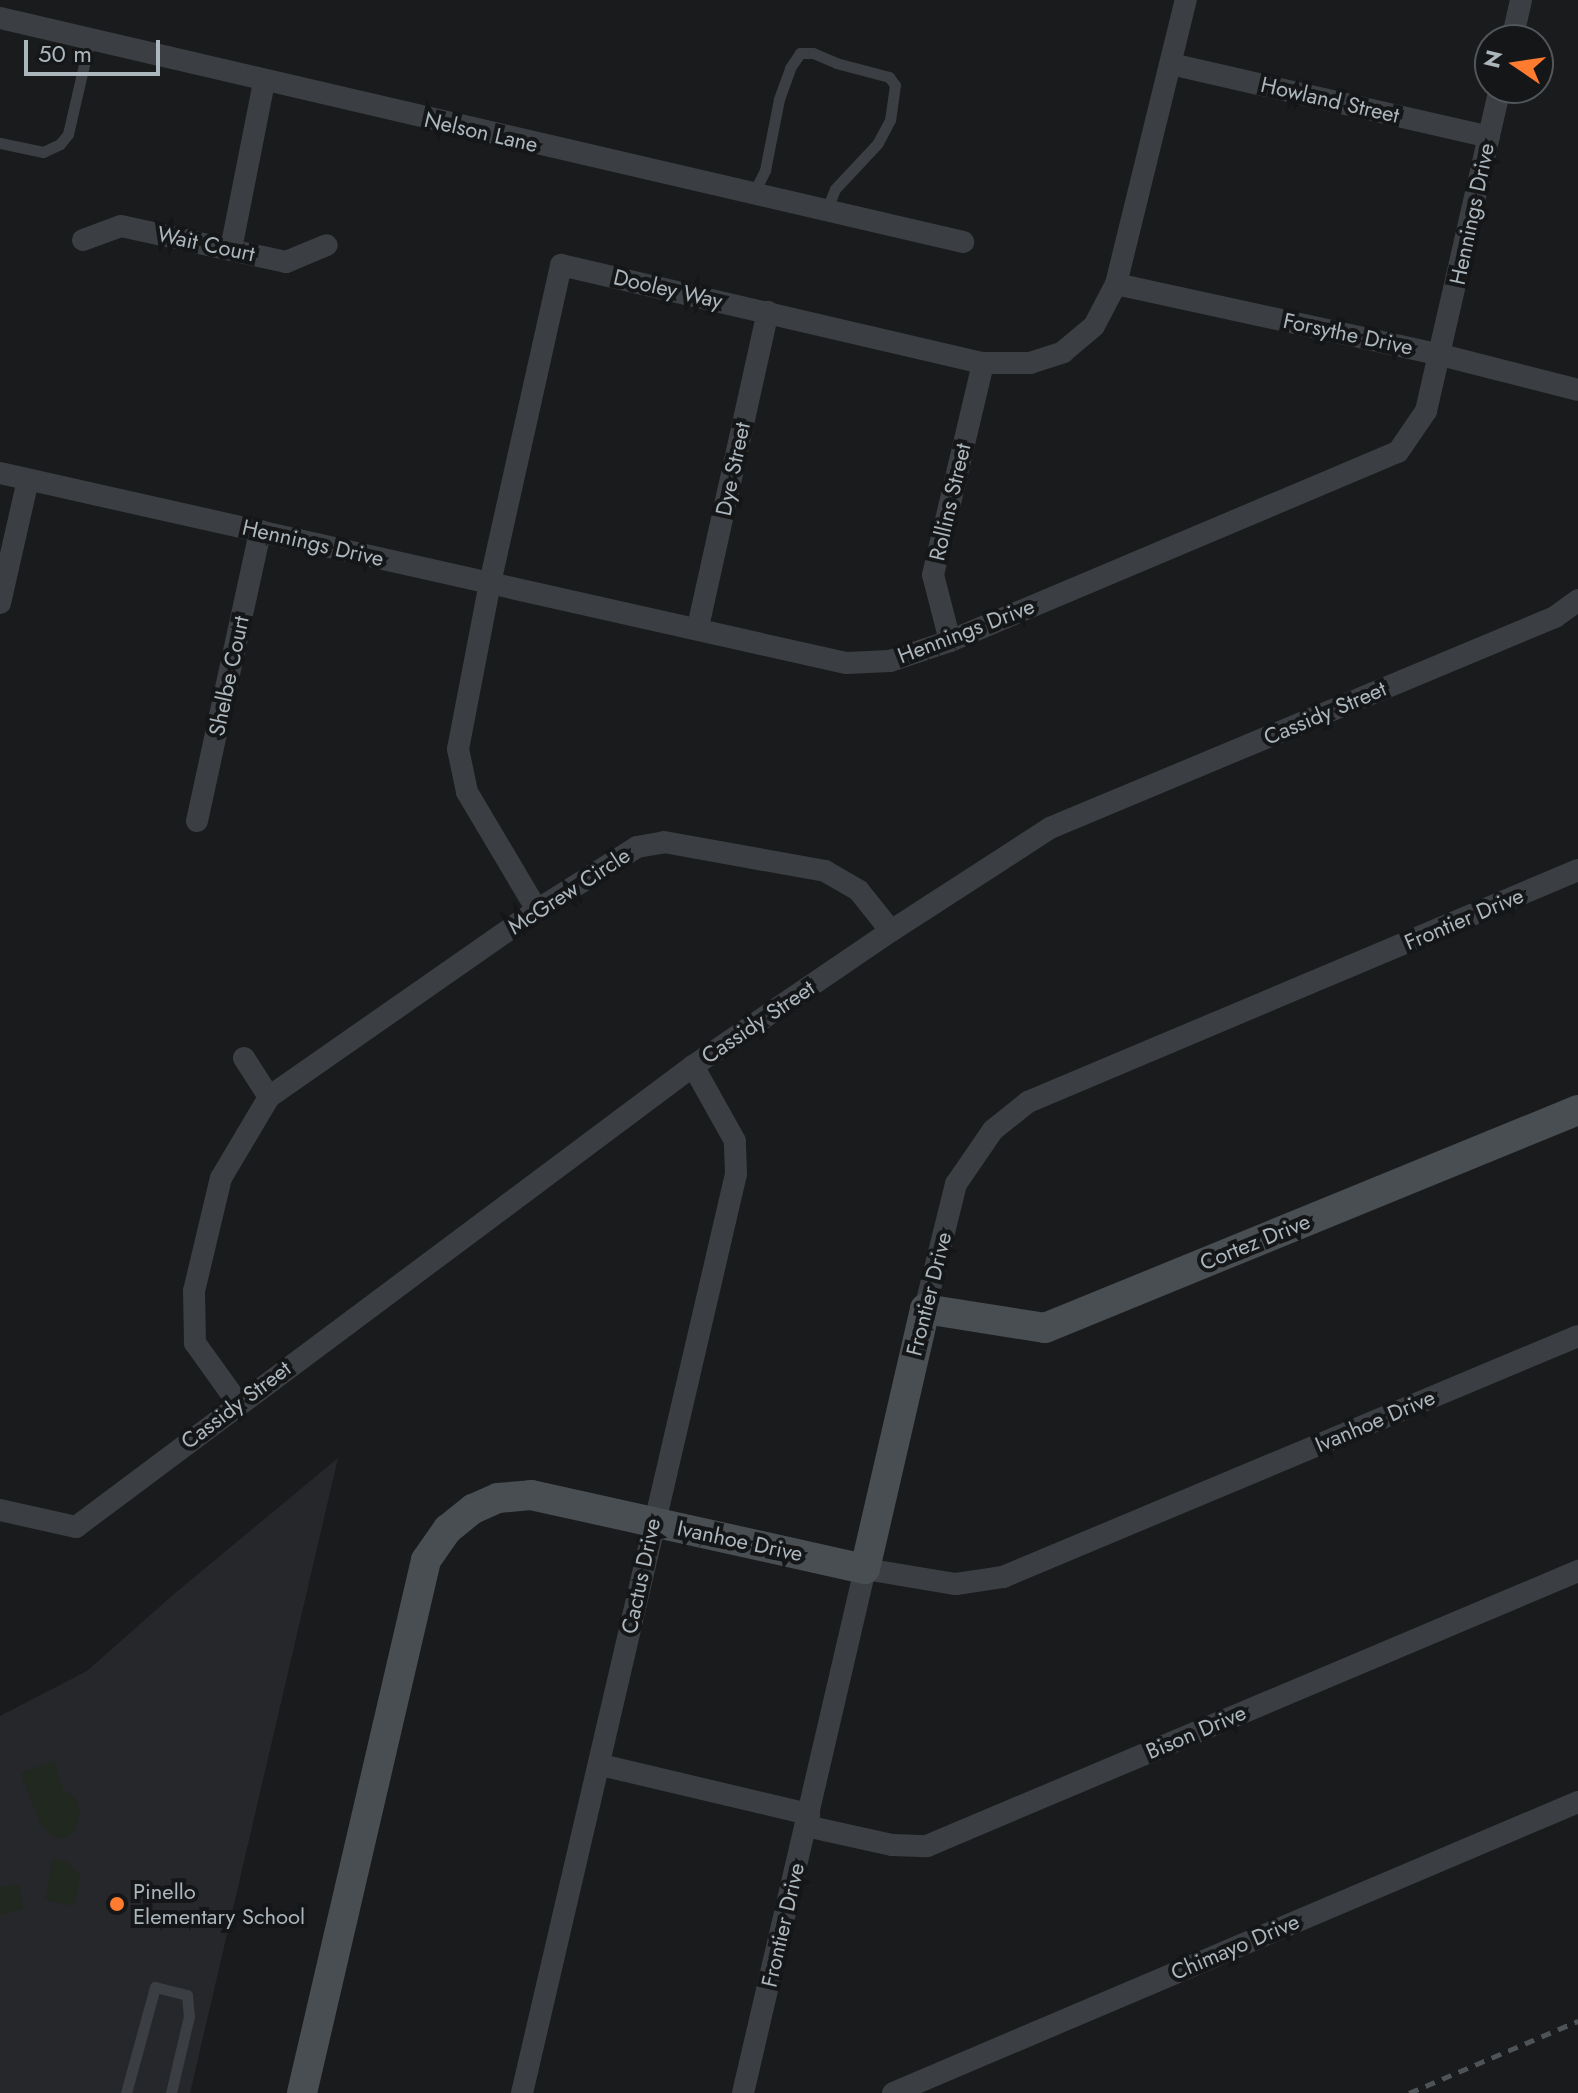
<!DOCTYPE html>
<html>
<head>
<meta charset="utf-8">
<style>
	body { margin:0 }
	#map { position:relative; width:1578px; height:2093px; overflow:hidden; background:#1a1b1d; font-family:Jost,sans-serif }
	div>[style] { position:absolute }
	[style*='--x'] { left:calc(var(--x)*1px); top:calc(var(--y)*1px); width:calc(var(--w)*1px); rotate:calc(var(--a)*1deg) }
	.built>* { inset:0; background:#26272a }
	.green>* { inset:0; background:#21281f }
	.lane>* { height:11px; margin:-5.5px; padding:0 5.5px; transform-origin:5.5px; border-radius:5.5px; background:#3b3e42 }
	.street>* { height:22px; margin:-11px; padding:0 11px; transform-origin:11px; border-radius:11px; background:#3b3e42 }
	.secondary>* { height:30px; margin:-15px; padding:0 15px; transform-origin:15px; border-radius:15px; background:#484e52 }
	.rail>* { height:5px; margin-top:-2.5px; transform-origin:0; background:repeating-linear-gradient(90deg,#4d5357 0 10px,transparent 0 18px) }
	.dots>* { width:22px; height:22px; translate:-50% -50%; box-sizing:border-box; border:4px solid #151618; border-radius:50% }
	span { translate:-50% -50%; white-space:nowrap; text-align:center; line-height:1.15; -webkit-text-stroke:8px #151618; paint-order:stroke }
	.street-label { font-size:22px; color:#acb6bd }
	.poi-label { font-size:22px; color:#acb6bd }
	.left { translate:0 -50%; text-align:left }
	.north { position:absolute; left:1474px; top:24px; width:80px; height:80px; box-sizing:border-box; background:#151618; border:2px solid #51565a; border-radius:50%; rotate:283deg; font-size:22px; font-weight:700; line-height:32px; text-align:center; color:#acb6bd }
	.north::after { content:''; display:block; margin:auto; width:28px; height:36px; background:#ff7b2f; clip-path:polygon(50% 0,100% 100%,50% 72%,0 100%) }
	.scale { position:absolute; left:24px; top:40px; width:136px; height:36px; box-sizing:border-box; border:4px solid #acb6bd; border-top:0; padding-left:10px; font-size:24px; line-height:28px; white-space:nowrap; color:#acb6bd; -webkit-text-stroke:6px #151618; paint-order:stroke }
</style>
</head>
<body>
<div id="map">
	<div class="built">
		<i style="clip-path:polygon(338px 1458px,190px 2093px,0 2093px,0 1716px,87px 1671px,174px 1594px)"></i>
	</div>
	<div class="green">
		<i style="clip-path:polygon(54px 1761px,63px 1789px,74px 1797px,80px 1811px,75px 1832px,63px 1839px,52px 1836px,40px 1823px,21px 1773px)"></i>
		<i style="clip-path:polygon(53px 1858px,69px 1863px,80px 1877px,74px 1906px,45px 1900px)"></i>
		<i style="clip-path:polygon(19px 1884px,23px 1909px,0 1915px,0 1887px)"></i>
	</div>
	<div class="lane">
		<i style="--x:0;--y:143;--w:44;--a:11.8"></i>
		<i style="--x:43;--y:152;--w:19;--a:-25"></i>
		<i style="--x:60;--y:144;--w:13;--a:-51"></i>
		<i style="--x:68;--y:134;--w:98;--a:-77"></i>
		<i style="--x:753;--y:194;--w:27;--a:-63"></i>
		<i style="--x:765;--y:170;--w:72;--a:-78.8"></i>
		<i style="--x:779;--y:99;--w:33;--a:-70"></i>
		<i style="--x:790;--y:68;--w:18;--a:-56"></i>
		<i style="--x:800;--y:53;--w:13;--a:0"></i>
		<i style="--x:813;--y:53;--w:25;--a:23"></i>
		<i style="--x:836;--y:63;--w:55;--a:14.8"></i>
		<i style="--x:889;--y:77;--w:10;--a:53"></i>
		<i style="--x:895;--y:85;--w:35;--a:98"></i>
		<i style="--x:890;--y:120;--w:26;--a:118"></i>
		<i style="--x:878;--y:143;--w:63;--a:133.1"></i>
		<i style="--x:835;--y:189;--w:24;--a:112"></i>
		<i style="--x:126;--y:2093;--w:110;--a:-74.7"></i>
		<i style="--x:155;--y:1987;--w:33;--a:14"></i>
		<i style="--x:187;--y:1995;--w:21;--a:85"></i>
		<i style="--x:189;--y:2016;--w:79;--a:103.2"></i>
	</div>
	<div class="street">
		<i style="--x:0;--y:18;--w:989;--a:13.09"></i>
		<i style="--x:1512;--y:40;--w:41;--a:-77.3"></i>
		<i style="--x:1171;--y:64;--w:326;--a:12.9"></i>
		<i style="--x:83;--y:240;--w:40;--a:-20.2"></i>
		<i style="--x:121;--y:226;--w:169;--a:12.3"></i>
		<i style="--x:286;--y:262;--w:44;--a:-22.5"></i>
		<i style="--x:231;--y:249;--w:170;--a:-78.8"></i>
		<i style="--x:1116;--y:284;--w:333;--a:12.3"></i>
		<i style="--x:1441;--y:355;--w:141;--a:14.3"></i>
		<i style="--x:0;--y:473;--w:867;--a:12.66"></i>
		<i style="--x:846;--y:663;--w:44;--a:-2.6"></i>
		<i style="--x:890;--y:661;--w:63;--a:-18.4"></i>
		<i style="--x:950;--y:641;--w:486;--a:-22.9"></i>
		<i style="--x:1398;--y:452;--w:50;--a:-55.7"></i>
		<i style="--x:1426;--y:411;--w:331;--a:-77.1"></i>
		<i style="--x:0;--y:603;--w:126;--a:-77.2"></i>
		<i style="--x:698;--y:627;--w:323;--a:-77.5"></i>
		<i style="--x:950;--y:641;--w:68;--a:-104.4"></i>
		<i style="--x:933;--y:575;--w:218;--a:-76.7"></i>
		<i style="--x:197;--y:821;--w:297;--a:-77.7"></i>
		<i style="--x:537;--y:910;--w:137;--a:-120.7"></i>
		<i style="--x:467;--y:792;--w:44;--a:-101.8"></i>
		<i style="--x:458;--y:749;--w:169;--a:-79.1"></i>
		<i style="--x:490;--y:583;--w:326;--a:-77.4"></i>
		<i style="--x:561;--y:265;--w:433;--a:13.1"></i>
		<i style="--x:983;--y:363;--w:47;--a:0"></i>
		<i style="--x:1030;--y:363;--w:35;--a:-18"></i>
		<i style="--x:1063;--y:352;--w:40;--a:-40"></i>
		<i style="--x:1094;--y:326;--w:47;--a:-62.4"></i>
		<i style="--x:1116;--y:284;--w:292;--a:-76.2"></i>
		<i style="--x:244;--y:1058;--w:46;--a:57.3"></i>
		<i style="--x:925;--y:1309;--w:129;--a:-76.1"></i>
		<i style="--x:956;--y:1184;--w:65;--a:-55.6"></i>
		<i style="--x:993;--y:1130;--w:45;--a:-38.7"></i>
		<i style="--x:1028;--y:1102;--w:597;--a:-22.87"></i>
		<i style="--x:238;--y:1403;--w:74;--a:-125.6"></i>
		<i style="--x:195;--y:1343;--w:52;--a:-91.1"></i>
		<i style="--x:194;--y:1291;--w:116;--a:-76.6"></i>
		<i style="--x:221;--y:1178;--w:94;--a:-59.3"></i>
		<i style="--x:269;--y:1097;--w:327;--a:-34.9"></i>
		<i style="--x:537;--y:910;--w:118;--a:-32.2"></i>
		<i style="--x:637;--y:847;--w:27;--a:-10"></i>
		<i style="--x:664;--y:842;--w:164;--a:10.2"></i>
		<i style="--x:825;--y:871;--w:39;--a:30"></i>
		<i style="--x:859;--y:891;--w:51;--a:51.3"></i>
		<i style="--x:0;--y:1510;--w:78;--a:12.6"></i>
		<i style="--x:76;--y:1527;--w:770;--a:-36.77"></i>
		<i style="--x:693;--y:1066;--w:240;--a:-34.3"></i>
		<i style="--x:891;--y:931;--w:189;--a:-32.9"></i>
		<i style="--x:1050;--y:828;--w:547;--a:-22.68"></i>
		<i style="--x:1555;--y:617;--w:29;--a:-36"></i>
		<i style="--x:601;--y:1765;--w:214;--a:13.3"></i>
		<i style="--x:806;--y:1826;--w:88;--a:12.5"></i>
		<i style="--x:892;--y:1845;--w:35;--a:2"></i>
		<i style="--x:927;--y:1846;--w:707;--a:-22.9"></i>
		<i style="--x:522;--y:2093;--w:944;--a:-76.89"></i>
		<i style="--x:736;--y:1174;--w:33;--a:-92"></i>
		<i style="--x:735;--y:1141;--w:86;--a:-119.2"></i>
		<i style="--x:743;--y:2093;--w:538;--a:-76.89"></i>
		<i style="--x:865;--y:1569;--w:92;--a:9.4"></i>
		<i style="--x:956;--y:1584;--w:48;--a:-8.5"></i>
		<i style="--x:1003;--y:1577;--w:623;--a:-22.74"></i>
		<i style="--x:893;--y:2093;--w:744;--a:-23.02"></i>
	</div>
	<div class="secondary">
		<i style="--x:302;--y:2093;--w:547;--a:-76.9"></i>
		<i style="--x:426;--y:1560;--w:38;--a:-55"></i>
		<i style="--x:448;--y:1529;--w:32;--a:-39"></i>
		<i style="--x:473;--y:1509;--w:27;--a:-24"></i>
		<i style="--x:498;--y:1498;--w:33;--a:-5"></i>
		<i style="--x:531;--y:1495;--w:342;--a:12.5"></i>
		<i style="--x:865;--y:1569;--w:267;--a:-77"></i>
		<i style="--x:925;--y:1309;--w:121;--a:9"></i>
		<i style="--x:1045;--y:1328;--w:576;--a:-22.24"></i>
	</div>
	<div class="rail">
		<i style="--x:1409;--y:2093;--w:184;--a:-23.1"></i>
	</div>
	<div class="dots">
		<i style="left:117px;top:1904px;background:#ff7b2f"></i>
	</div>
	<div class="street-label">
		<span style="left:1330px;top:100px;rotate:13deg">Howland Street</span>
		<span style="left:481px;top:132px;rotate:13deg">Nelson Lane</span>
		<span style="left:1472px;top:214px;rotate:-78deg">Hennings Drive</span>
		<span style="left:206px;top:244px;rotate:12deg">Wait Court</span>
		<span style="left:668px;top:289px;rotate:13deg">Dooley Way</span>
		<span style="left:1348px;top:334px;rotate:12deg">Forsythe Drive</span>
		<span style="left:733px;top:469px;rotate:-78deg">Dye Street</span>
		<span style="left:950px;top:502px;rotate:-77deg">Rollins Street</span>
		<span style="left:313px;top:543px;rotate:13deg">Hennings Drive</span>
		<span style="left:966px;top:631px;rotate:-21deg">Hennings Drive</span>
		<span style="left:229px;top:676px;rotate:-78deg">Shelbe Court</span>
		<span style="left:1325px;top:713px;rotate:-23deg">Cassidy Street</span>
		<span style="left:569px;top:891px;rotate:-33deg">McGrew Circle</span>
		<span style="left:1464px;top:919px;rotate:-23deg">Frontier Drive</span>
		<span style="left:758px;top:1022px;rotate:-34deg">Cassidy Street</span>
		<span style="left:1255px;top:1242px;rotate:-22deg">Cortez Drive</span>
		<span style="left:929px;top:1294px;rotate:-76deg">Frontier Drive</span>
		<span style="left:236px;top:1405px;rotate:-37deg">Cassidy Street</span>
		<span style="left:1375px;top:1421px;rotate:-23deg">Ivanhoe Drive</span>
		<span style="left:740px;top:1541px;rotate:12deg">Ivanhoe Drive</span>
		<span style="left:641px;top:1576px;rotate:-78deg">Cactus Drive</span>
		<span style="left:1196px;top:1732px;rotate:-23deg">Bison Drive</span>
		<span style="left:783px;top:1925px;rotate:-77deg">Frontier Drive</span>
		<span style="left:1235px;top:1947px;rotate:-23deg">Chimayo Drive</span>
	</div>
	<div class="poi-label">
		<span class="left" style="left:133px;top:1904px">Pinello<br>Elementary School</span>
	</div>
	<div class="north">N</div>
	<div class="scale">50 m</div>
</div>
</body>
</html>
